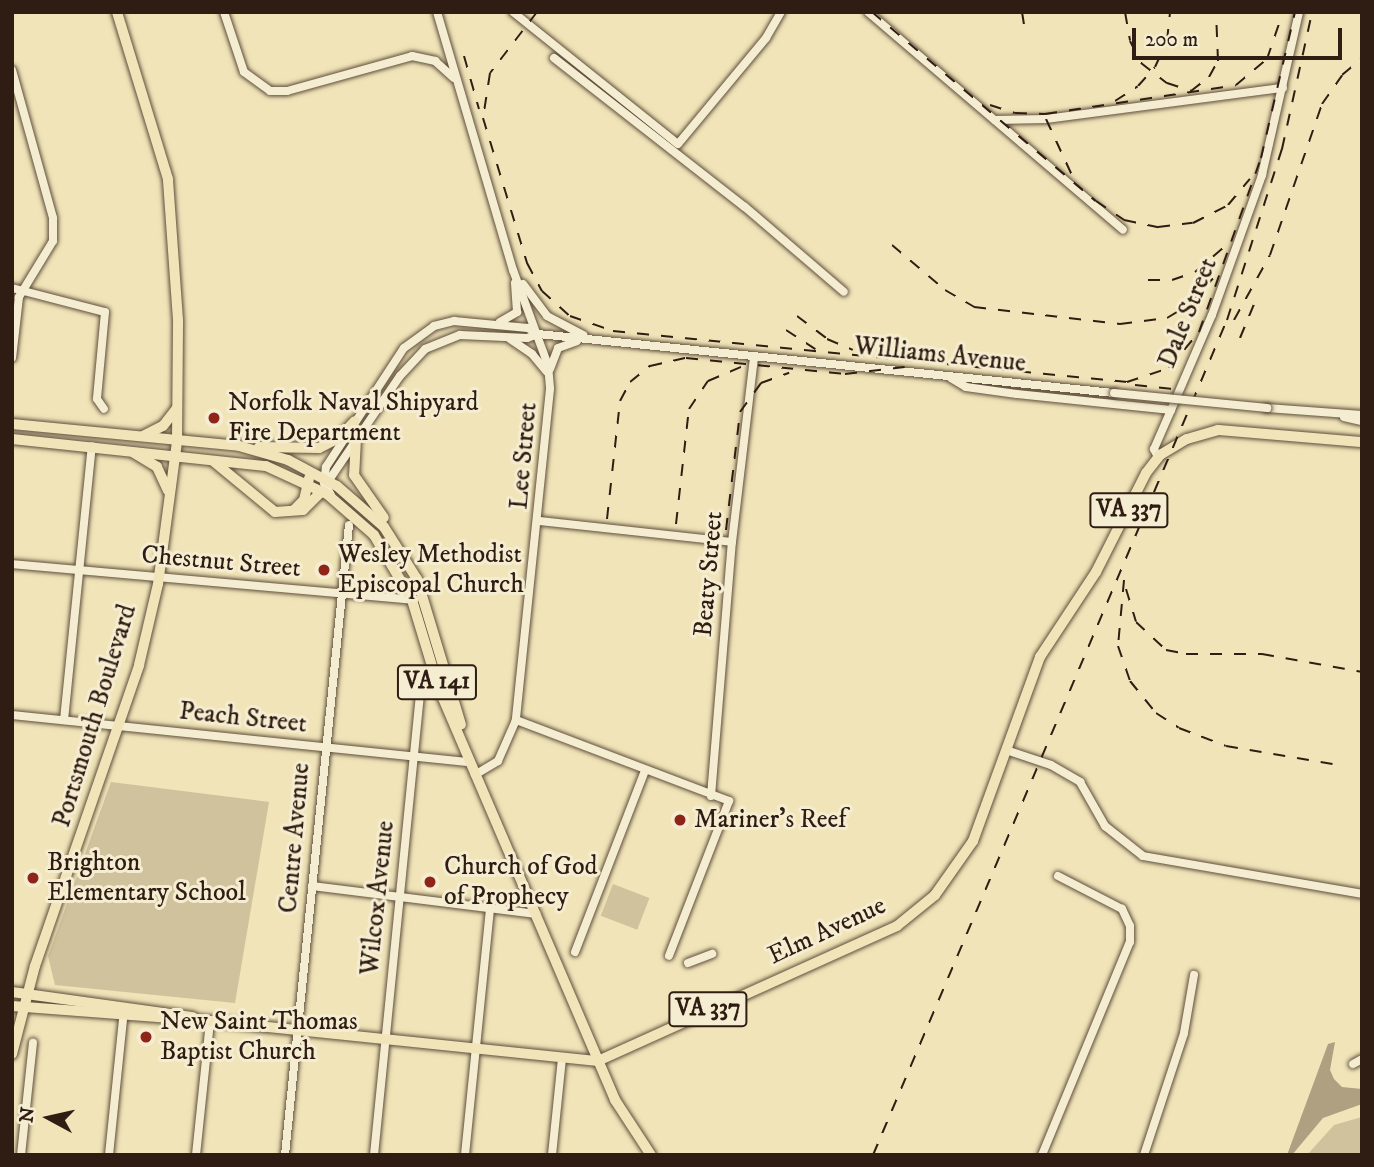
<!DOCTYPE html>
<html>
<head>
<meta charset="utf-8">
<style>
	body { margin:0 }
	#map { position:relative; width:1374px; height:1167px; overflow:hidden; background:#f0e4b8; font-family:"IM FELL DW Pica",serif }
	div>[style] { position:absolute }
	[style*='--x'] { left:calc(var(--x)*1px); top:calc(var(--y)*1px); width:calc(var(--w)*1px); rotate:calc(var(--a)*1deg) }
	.green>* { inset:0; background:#cfc29c; transform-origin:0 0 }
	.water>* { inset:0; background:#aea080 }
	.roads { filter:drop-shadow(0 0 2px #5f4e3c) drop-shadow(0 0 2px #5f4e3c) }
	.minor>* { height:8px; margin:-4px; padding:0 4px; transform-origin:4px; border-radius:4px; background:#f5edd1 }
	.major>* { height:10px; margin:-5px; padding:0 5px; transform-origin:5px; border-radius:5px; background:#f0e4b8 }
	.rail>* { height:2px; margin-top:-1px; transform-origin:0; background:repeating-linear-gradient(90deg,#2f1c12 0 12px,transparent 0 24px) }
	.bridges { filter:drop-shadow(0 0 2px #5f4e3c) drop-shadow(0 0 2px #5f4e3c) }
	.minor-bridge>* { height:8px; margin:-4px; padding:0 4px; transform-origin:4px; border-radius:4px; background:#f5edd1 }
	.dots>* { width:19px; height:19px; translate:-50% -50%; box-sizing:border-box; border:4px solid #f5edd1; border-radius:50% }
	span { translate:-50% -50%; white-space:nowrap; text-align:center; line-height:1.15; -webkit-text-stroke:6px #f5edd1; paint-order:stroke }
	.shield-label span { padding:2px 5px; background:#f5edd1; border:2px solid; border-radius:5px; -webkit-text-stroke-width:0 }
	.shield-label { font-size:24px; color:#2f1c12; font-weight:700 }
	.street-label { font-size:26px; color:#2f1c12 }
	.poi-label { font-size:26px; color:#2f1c12 }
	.left { translate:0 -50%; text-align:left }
	.frame { position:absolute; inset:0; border:14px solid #2f1c12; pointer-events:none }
	.north { position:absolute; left:14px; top:1083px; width:70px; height:70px; -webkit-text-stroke:5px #f5edd1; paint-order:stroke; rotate:278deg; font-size:19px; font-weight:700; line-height:28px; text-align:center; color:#2f1c12 }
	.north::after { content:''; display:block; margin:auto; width:24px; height:32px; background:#2f1c12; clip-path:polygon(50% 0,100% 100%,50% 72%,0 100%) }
	.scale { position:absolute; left:1132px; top:28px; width:210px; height:32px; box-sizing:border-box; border:4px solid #2f1c12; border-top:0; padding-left:9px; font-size:21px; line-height:24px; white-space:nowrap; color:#2f1c12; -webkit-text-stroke:5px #f5edd1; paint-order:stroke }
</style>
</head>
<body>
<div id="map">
	<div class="green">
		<i style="clip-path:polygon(111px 782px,269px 802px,235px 1003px,55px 985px,48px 956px)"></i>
		<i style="left:613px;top:884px;width:39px;height:34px;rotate:21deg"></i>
		<i style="clip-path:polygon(1362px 1117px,1362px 1155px,1307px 1155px,1334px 1125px)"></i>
	</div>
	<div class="water">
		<i style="clip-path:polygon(1335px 1042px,1330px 1070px,1334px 1079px,1342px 1087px,1362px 1089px,1362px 1104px,1323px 1118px,1292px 1155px,1287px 1155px,1328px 1044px)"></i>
	</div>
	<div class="roads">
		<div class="minor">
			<i style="--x:224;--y:12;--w:63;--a:71.6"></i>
			<i style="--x:244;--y:72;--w:32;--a:36"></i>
			<i style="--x:270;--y:91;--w:17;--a:0"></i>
			<i style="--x:287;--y:91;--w:130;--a:-15.6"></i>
			<i style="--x:412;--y:56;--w:24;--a:12"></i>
			<i style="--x:435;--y:61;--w:25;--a:42"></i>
			<i style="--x:437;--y:12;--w:269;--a:73.6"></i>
			<i style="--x:513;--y:270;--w:101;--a:69.8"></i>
			<i style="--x:548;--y:365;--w:24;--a:85"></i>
			<i style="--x:550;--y:389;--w:333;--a:95.9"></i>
			<i style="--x:516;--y:720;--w:45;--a:113.7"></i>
			<i style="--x:498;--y:761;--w:27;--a:149"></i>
			<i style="--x:513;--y:12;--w:211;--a:38.7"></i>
			<i style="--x:678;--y:144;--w:138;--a:-50.3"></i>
			<i style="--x:766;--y:38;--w:30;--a:-60"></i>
			<i style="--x:868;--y:12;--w:335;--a:40.5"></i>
			<i style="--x:554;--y:58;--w:242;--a:38"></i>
			<i style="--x:745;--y:207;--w:130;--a:40.6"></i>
			<i style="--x:12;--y:70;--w:154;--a:74.5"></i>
			<i style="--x:53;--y:218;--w:23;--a:90"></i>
			<i style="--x:53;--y:241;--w:66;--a:121.3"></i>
			<i style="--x:19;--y:297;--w:61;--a:96.5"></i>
			<i style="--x:995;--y:120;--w:51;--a:-1.1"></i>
			<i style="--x:1046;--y:119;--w:239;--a:-7.5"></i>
			<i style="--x:523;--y:284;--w:40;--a:53"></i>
			<i style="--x:547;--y:316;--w:41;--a:27.8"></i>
			<i style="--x:12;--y:288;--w:96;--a:14.5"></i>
			<i style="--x:105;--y:312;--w:87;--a:95.3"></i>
			<i style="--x:97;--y:399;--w:12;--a:55"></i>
			<i style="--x:500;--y:322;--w:20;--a:-30"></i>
			<i style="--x:517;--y:312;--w:29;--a:-94"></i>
			<i style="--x:510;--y:339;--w:27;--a:34"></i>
			<i style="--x:532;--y:354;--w:23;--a:50"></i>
			<i style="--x:550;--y:369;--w:22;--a:-69"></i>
			<i style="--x:558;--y:348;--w:20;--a:-20"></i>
			<i style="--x:951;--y:378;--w:17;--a:31"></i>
			<i style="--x:966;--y:387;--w:51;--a:7.8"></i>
			<i style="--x:1017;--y:394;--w:155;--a:5.9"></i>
			<i style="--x:1171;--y:410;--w:103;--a:-66.7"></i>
			<i style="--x:1212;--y:315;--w:149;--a:-70.3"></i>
			<i style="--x:1262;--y:175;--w:167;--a:-77.2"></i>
			<i style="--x:1267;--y:408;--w:95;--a:4.2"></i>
			<i style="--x:1344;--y:417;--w:18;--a:13"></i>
			<i style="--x:1158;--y:457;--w:9;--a:-117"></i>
			<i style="--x:1154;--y:449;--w:43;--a:-66.4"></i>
			<i style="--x:327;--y:483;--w:130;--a:-55.7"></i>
			<i style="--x:400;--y:376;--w:37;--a:-47"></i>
			<i style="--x:425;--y:349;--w:38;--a:-22"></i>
			<i style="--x:460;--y:335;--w:67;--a:2.6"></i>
			<i style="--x:527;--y:338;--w:12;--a:-20"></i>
			<i style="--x:331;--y:495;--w:14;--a:-120"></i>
			<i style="--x:324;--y:483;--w:16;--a:-83"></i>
			<i style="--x:326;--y:467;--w:142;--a:-56.8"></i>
			<i style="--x:404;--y:348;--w:37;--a:-36"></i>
			<i style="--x:434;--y:326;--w:21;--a:-14"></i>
			<i style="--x:454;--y:321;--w:74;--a:5.4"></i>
			<i style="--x:528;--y:328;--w:12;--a:31"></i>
			<i style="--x:538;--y:334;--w:579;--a:5.85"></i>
			<i style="--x:539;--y:521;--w:194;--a:6.2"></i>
			<i style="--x:12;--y:564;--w:404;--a:5.1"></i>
			<i style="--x:12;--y:715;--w:460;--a:5.9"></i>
			<i style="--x:64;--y:720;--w:275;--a:-84.2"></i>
			<i style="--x:516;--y:720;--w:228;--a:20.8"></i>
			<i style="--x:729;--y:801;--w:166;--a:111.2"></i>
			<i style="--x:1006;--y:750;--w:47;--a:18.4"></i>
			<i style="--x:1051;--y:765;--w:34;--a:30"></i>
			<i style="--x:1080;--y:782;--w:51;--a:60.4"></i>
			<i style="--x:1105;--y:826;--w:48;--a:38.3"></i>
			<i style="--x:1143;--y:856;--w:222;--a:9.8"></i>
			<i style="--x:711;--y:796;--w:255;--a:-85.3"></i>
			<i style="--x:732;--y:542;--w:186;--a:-83.2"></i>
			<i style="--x:312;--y:886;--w:226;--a:7.1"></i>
			<i style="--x:575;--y:952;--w:194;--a:-68.9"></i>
			<i style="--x:688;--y:963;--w:26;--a:-21"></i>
			<i style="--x:1353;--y:1064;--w:10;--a:-29"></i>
			<i style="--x:21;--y:1155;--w:113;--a:-83.9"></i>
			<i style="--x:109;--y:1155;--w:145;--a:-84.1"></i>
			<i style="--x:196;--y:1155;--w:135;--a:-84"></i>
			<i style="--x:285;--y:1155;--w:633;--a:-84.2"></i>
			<i style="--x:374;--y:1155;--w:469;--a:-84.3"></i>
			<i style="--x:465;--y:1155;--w:247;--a:-84.2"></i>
			<i style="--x:552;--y:1155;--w:98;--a:-84.1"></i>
			<i style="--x:1042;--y:1155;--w:230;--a:-67.6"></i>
			<i style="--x:1130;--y:942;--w:16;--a:-90"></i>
			<i style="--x:1130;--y:926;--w:19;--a:-115"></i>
			<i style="--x:1122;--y:909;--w:72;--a:-152.7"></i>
			<i style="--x:1144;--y:1155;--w:128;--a:-71.8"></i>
			<i style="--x:1184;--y:1033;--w:59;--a:-80.2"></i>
		</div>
		<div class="major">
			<i style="--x:12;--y:424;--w:228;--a:5.5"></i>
			<i style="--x:239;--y:446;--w:51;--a:15.9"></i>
			<i style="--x:288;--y:460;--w:55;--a:28"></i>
			<i style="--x:337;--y:486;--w:62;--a:41.1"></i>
			<i style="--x:384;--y:527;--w:62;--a:57.6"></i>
			<i style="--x:417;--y:579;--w:152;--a:73.2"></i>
			<i style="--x:143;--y:436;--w:22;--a:-27"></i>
			<i style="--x:163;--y:426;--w:23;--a:-52"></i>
			<i style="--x:12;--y:439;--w:255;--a:6.1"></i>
			<i style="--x:266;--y:466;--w:67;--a:24.7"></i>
			<i style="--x:327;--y:494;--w:62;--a:41.1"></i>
			<i style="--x:374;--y:535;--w:75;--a:59.7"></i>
			<i style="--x:412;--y:600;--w:93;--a:73.1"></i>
			<i style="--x:439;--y:689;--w:447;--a:66.8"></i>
			<i style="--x:615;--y:1100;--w:66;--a:56.8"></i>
			<i style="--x:356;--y:439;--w:36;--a:93"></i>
			<i style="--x:354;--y:475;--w:52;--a:55.1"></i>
			<i style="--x:259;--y:447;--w:60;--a:1"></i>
			<i style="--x:319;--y:448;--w:22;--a:-27"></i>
			<i style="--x:339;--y:438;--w:23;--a:-47"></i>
			<i style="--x:134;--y:453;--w:27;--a:31"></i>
			<i style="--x:157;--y:467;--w:26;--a:65"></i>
			<i style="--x:213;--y:461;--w:80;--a:39.4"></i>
			<i style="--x:275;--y:512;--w:28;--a:-4"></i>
			<i style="--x:303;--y:510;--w:27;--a:-45"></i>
			<i style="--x:294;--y:510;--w:14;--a:-45"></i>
			<i style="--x:304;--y:500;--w:22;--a:-77"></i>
			<i style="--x:12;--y:992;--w:183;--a:7.9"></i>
			<i style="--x:12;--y:1006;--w:199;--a:4.3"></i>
			<i style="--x:210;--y:1021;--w:390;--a:5.9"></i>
			<i style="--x:598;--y:1061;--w:328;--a:-24.3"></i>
			<i style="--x:897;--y:926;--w:49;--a:-39.2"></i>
			<i style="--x:935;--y:895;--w:66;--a:-54.9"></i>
			<i style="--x:973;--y:841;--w:196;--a:-70"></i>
			<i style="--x:1040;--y:657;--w:102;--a:-56.6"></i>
			<i style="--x:1096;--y:572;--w:111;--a:-63.2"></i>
			<i style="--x:1146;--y:473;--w:23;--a:-52"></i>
			<i style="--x:1160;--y:455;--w:31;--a:-31"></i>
			<i style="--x:1187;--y:439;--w:32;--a:-16"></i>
			<i style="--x:1218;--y:430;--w:144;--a:4.8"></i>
			<i style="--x:12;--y:1054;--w:91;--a:-75.4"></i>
			<i style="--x:35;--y:966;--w:318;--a:-70.9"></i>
			<i style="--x:139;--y:665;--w:83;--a:-76.8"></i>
			<i style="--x:158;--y:584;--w:144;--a:-82.4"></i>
			<i style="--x:177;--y:441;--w:121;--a:-89.5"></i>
			<i style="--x:178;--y:320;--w:141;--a:-94.1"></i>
			<i style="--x:168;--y:179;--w:175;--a:-107"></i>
		</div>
	</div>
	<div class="rail">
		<i style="--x:537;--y:12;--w:77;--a:127.6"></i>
		<i style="--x:490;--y:73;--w:46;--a:98.8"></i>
		<i style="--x:483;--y:118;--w:152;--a:73.1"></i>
		<i style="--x:527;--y:263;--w:32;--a:62"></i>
		<i style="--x:542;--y:291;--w:38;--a:42"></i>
		<i style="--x:570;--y:316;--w:46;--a:19.2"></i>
		<i style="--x:613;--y:331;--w:517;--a:5.67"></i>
		<i style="--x:1127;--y:382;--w:44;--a:-18.4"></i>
		<i style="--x:1169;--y:368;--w:47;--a:-50.2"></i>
		<i style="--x:1199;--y:332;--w:185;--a:-70.4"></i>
		<i style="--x:1261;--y:158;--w:150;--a:-76.9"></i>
		<i style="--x:872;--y:12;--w:293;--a:40.2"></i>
		<i style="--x:1096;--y:201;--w:34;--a:34"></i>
		<i style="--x:1124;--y:220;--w:35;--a:12"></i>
		<i style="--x:1158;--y:227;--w:35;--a:-7"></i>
		<i style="--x:1193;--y:223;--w:39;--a:-27"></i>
		<i style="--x:1228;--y:205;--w:34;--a:-50"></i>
		<i style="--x:1022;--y:12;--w:18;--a:81"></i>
		<i style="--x:1125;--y:12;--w:29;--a:80"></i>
		<i style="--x:1130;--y:41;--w:25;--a:63"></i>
		<i style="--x:1141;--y:63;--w:33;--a:38"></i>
		<i style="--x:1167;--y:83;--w:25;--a:18"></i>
		<i style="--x:464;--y:56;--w:55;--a:74.2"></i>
		<i style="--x:1191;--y:91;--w:23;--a:-38"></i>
		<i style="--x:1209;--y:77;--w:18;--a:-61"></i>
		<i style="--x:1218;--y:61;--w:49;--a:-92.3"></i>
		<i style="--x:1115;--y:101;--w:27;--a:-33"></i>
		<i style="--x:1138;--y:86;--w:25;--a:-48"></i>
		<i style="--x:1155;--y:67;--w:29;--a:-65"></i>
		<i style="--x:1167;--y:41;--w:29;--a:-84"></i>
		<i style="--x:990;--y:105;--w:26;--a:18"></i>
		<i style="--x:1015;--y:113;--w:30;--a:2"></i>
		<i style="--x:1045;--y:114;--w:193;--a:-8.6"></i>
		<i style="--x:1236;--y:85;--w:40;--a:-40"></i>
		<i style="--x:1267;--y:59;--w:50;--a:-71.2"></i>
		<i style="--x:1046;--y:119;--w:60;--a:65.2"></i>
		<i style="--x:892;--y:245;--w:70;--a:40.3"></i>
		<i style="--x:945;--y:290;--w:34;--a:30"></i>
		<i style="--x:974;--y:307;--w:147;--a:6.6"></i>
		<i style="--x:1120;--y:324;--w:47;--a:-7.3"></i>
		<i style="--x:1167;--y:318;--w:26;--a:-31"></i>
		<i style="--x:1189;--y:305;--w:40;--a:-48"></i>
		<i style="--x:1148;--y:280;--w:24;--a:0"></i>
		<i style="--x:1172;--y:280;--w:24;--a:-19"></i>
		<i style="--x:1195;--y:272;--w:46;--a:-40.6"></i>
		<i style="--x:797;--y:316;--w:38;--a:37"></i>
		<i style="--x:827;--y:339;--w:28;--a:23"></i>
		<i style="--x:1234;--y:320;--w:74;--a:-61"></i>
		<i style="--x:1270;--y:255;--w:160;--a:-71"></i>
		<i style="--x:1322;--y:104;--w:35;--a:-55"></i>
		<i style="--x:1342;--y:75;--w:26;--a:-40"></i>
		<i style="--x:786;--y:330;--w:35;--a:33"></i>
		<i style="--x:1240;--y:338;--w:44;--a:-67.5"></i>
		<i style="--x:1135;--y:385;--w:38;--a:6"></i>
		<i style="--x:607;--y:519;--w:119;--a:-83.7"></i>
		<i style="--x:620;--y:401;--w:21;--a:-62"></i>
		<i style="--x:630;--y:382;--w:26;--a:-39"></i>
		<i style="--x:650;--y:366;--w:37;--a:-13"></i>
		<i style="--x:686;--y:358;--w:160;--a:5.7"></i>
		<i style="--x:845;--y:374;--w:60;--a:-6.7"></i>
		<i style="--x:676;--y:524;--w:116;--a:-83.6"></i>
		<i style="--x:689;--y:409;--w:34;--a:-56"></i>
		<i style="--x:708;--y:381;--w:36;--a:-23"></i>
		<i style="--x:726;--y:530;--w:119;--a:-83.2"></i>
		<i style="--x:740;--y:412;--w:36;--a:-54"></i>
		<i style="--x:761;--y:383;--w:30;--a:-20"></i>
		<i style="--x:1124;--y:580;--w:66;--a:95.2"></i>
		<i style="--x:1118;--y:646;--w:37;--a:71"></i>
		<i style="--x:1130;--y:681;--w:41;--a:50.9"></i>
		<i style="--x:1156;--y:713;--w:27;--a:33"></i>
		<i style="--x:1179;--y:728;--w:50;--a:21"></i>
		<i style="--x:1226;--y:746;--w:120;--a:9.6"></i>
		<i style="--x:1126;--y:589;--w:34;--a:73"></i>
		<i style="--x:1136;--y:622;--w:41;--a:43"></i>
		<i style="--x:1166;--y:650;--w:20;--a:11"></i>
		<i style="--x:1186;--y:654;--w:76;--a:0"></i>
		<i style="--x:1262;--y:654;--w:102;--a:10.2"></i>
		<i style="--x:873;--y:1155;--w:907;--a:-67.03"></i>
		<i style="--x:1227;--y:320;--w:180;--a:-72.2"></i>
		<i style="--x:1282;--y:149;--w:140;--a:-77.6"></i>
	</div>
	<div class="bridges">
		<div class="minor-bridge">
			<i style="--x:1114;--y:393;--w:154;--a:5.6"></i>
		</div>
	</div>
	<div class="dots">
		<i style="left:214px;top:418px;background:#8f2418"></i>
		<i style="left:324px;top:570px;background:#8f2418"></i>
		<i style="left:680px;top:820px;background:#8f2418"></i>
		<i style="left:33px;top:878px;background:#8f2418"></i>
		<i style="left:430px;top:882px;background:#8f2418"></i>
		<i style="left:146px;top:1037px;background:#8f2418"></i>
	</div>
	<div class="shield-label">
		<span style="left:1129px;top:510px">VA 337</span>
		<span style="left:437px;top:682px">VA 141</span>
		<span style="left:708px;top:1009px">VA 337</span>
	</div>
	<div class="street-label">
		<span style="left:1188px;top:313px;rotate:-68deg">Dale Street</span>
		<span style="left:940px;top:355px;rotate:6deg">Williams Avenue</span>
		<span style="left:524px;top:456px;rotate:-85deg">Lee Street</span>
		<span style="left:221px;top:562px;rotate:5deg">Chestnut Street</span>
		<span style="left:709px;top:574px;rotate:-85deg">Beaty Street</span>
		<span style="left:95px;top:716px;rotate:-73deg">Portsmouth Boulevard</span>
		<span style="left:243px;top:718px;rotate:6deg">Peach Street</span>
		<span style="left:295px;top:838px;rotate:-85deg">Centre Avenue</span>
		<span style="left:378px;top:898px;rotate:-84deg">Wilcox Avenue</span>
		<span style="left:827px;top:931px;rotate:-25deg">Elm Avenue</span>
	</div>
	<div class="poi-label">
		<span class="left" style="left:228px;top:418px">Norfolk Naval Shipyard<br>Fire Department</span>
		<span class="left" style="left:338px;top:570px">Wesley Methodist<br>Episcopal Church</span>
		<span class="left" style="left:694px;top:820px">Mariner's Reef</span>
		<span class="left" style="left:47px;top:878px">Brighton<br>Elementary School</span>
		<span class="left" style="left:444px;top:882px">Church of God<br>of Prophecy</span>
		<span class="left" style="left:160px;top:1037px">New Saint Thomas<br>Baptist Church</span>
	</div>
	<div class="frame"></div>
	<div class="north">N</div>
	<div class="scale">200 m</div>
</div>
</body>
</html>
